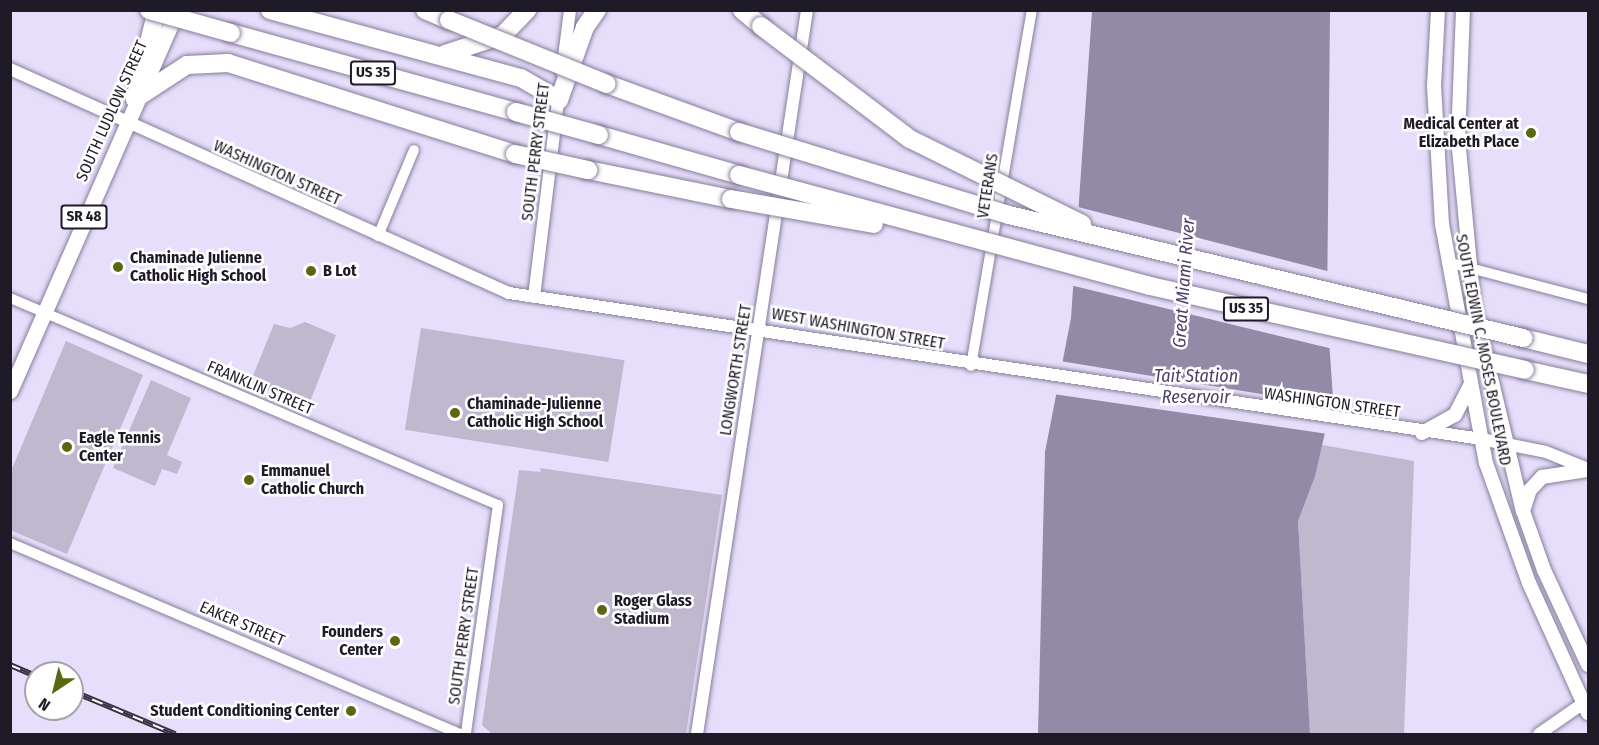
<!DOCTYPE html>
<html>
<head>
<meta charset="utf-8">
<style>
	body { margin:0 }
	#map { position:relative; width:1599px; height:745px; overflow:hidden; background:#e6defa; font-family:"Fira Sans Condensed",sans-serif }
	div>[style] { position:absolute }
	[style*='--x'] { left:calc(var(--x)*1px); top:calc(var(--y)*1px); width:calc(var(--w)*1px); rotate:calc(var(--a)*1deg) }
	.green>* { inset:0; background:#bfb8cf; transform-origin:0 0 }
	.water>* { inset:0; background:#938aa7 }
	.pier>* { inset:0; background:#e6defa }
	.roads { filter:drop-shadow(0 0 2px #877d9c) drop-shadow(0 0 2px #877d9c) }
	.minor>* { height:10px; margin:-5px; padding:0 5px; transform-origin:5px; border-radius:5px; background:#fff }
	.tertiary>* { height:12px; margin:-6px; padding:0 6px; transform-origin:6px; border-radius:6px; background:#fff }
	.secondary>* { height:14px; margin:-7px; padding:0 7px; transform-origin:7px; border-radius:7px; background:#fff }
	.primary>* { height:15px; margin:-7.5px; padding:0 7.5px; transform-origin:7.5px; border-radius:7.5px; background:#fff }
	.motorway>* { height:18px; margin:-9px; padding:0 9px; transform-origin:9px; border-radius:9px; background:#fff }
	.rail>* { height:6px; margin-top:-3px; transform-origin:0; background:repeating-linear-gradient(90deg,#fff 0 11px,#373241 0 22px); box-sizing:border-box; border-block:2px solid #373241 }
	.bridges { filter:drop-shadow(0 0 2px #877d9c) drop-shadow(0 0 2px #877d9c) }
	.motorway-bridge>* { height:18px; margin:-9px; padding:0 9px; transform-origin:9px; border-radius:9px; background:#fff }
	.dots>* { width:16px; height:16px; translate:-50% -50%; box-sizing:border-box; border:3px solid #fff; border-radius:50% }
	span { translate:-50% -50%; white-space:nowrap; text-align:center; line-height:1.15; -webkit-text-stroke:5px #fff; paint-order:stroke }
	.shield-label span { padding:2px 4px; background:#fff; border:2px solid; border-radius:4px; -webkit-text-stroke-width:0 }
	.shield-label { font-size:15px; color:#1e1a27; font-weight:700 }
	.street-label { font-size:16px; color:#1e1a27 }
	.poi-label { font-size:16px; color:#1e1a27; font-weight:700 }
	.right { translate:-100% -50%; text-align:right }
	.left { translate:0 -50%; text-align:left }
	.water-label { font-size:18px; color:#4d3e6a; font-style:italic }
	.frame { position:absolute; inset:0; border:12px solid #1e1a27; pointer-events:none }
	.north { position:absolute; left:24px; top:661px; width:60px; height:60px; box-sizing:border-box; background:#fff; border:2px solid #a5a3a9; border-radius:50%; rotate:215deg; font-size:16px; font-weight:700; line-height:24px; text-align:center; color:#1e1a27 }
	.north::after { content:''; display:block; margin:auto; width:21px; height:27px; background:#5a6911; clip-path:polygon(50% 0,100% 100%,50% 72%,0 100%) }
</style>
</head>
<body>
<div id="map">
	<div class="green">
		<i style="clip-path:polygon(305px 322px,336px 335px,308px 407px,250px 383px,274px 324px,290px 328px)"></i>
		<i style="left:421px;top:328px;width:206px;height:103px;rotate:9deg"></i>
		<i style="clip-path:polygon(66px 341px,143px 375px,67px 554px,10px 530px,11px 471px)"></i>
		<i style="clip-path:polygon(151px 380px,191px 398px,167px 455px,182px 462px,177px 474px,162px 469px,155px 486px,113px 468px)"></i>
		<i style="clip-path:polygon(1322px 445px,1414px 461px,1404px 734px,1310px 734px,1298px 521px)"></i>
		<i style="clip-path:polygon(540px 468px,722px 495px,686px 734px,492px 734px,482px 725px,519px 470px,541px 472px)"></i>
	</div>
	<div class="water">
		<i style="clip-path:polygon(1092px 11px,1330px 11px,1327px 311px,1333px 398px,1315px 476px,1298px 521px,1310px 734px,1038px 734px,1045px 452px,1071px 318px)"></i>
	</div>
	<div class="pier">
		<i style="clip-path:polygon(1074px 206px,1331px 272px,1333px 349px,1070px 285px)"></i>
		<i style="clip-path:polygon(1060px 361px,1334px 406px,1328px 434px,1053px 394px)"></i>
	</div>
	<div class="roads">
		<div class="minor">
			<i style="--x:378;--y:236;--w:93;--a:-67.3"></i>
			<i style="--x:1447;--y:262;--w:146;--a:14.7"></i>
			<i style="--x:10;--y:298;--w:530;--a:22.99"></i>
			<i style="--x:498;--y:505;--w:231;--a:98"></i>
			<i style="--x:971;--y:366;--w:361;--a:-80.3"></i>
			<i style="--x:10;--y:543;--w:490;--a:23"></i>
		</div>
		<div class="tertiary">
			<i style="--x:10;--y:69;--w:547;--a:24.18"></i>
			<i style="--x:509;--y:293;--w:983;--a:8.54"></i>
			<i style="--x:1481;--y:439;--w:66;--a:11.3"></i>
			<i style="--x:1546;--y:452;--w:45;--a:22"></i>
			<i style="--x:562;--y:72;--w:63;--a:-82.6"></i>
			<i style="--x:534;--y:297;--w:207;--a:-83"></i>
			<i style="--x:697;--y:734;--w:732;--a:-81.36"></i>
			<i style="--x:1539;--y:734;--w:60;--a:-34.8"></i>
		</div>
		<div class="secondary">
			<i style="--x:1438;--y:10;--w:76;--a:93"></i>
			<i style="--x:1434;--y:86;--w:138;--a:86.7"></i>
			<i style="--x:1442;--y:224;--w:243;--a:79.6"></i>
			<i style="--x:1486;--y:463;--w:127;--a:70.3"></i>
			<i style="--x:1529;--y:583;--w:143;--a:65.6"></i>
			<i style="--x:1463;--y:10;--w:128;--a:92.2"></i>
			<i style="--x:1458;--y:138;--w:169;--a:84.6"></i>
			<i style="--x:1474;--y:306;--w:211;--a:76.6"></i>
			<i style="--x:1523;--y:511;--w:63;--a:70.4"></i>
			<i style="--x:1544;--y:570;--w:105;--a:65.1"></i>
			<i style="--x:1422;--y:433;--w:38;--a:-29"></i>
			<i style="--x:1455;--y:415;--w:33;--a:-63"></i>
			<i style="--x:1523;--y:511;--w:22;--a:-72"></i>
			<i style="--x:1530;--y:490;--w:18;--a:-47"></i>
			<i style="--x:1542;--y:477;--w:47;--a:-8.7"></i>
		</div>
		<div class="primary">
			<i style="--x:10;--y:391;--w:416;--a:-66.3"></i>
		</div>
		<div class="motorway">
			<i style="--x:270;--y:10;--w:260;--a:15.2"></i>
			<i style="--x:521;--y:78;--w:44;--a:30.1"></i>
			<i style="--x:559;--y:100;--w:77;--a:-70.4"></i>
			<i style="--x:585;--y:27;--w:21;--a:-55"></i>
			<i style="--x:425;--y:10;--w:26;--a:23"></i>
			<i style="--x:742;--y:10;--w:25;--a:40"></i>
			<i style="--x:231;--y:33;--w:296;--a:15.5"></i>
			<i style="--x:445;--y:54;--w:61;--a:-18.1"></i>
			<i style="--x:503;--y:35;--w:35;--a:-46"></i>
			<i style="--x:607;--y:84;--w:140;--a:20"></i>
			<i style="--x:135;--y:99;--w:62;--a:-33.2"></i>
			<i style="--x:187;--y:65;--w:41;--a:-2.8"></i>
			<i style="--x:228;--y:63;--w:301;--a:17.6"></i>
			<i style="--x:135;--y:99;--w:92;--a:-76.1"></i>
			<i style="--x:599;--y:135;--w:146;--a:15.9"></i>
			<i style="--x:588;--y:170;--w:146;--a:11.5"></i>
			<i style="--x:1523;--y:338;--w:67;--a:13.8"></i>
			<i style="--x:1525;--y:370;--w:65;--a:12.5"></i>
		</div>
	</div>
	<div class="rail">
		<i style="--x:10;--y:665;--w:28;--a:23"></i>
		<i style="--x:72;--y:691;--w:112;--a:22.7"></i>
	</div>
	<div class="bridges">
		<div class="motorway-bridge">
			<i style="--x:149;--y:10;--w:85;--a:15.7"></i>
			<i style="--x:449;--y:20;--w:170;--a:22.1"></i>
			<i style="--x:761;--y:26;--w:187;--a:37.2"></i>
			<i style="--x:910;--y:139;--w:192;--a:26.3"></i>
			<i style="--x:516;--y:112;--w:86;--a:15.5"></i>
			<i style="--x:739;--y:132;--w:282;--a:17.1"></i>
			<i style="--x:1009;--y:215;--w:529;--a:13.46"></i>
			<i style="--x:515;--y:154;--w:75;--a:12.4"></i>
			<i style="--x:739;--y:175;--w:426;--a:15.1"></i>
			<i style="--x:1150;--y:286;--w:384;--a:12.6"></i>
			<i style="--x:731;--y:199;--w:145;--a:9.9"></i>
		</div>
	</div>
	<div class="dots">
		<i style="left:1531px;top:133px;background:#5a6911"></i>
		<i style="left:118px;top:267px;background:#5a6911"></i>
		<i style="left:311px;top:271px;background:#5a6911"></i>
		<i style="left:455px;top:413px;background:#5a6911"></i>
		<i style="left:67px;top:447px;background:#5a6911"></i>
		<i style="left:249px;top:480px;background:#5a6911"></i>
		<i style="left:602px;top:610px;background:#5a6911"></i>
		<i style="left:395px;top:641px;background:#5a6911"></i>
		<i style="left:351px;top:711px;background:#5a6911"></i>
	</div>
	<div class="shield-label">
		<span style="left:373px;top:73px">US 35</span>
		<span style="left:84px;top:217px">SR 48</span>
		<span style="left:1246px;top:309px">US 35</span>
	</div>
	<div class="street-label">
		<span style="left:112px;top:111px;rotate:-66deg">SOUTH LUDLOW STREET</span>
		<span style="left:536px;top:152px;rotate:-83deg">SOUTH PERRY STREET</span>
		<span style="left:277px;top:173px;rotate:24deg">WASHINGTON STREET</span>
		<span style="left:988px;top:186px;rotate:-81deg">VETERANS</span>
		<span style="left:858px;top:329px;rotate:10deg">WEST WASHINGTON STREET</span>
		<span style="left:1483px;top:350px;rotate:79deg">SOUTH EDWIN C. MOSES BOULEVARD</span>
		<span style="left:736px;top:370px;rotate:-81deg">LONGWORTH STREET</span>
		<span style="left:260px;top:388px;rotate:23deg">FRANKLIN STREET</span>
		<span style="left:1332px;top:403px;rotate:8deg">WASHINGTON STREET</span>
		<span style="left:242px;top:624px;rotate:23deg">EAKER STREET</span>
		<span style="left:464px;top:636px;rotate:-82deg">SOUTH PERRY STREET</span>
	</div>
	<div class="poi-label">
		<span class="right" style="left:1519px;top:133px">Medical Center at<br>Elizabeth Place</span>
		<span class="left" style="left:130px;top:267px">Chaminade Julienne<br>Catholic High School</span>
		<span class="left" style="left:323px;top:271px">B Lot</span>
		<span class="left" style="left:467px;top:413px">Chaminade-Julienne<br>Catholic High School</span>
		<span class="left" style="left:79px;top:447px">Eagle Tennis<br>Center</span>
		<span class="left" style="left:261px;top:480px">Emmanuel<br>Catholic Church</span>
		<span class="left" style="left:614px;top:610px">Roger Glass<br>Stadium</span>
		<span class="right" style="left:383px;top:641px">Founders<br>Center</span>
		<span class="right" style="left:339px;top:711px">Student Conditioning Center</span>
	</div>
	<div class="water-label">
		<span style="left:1184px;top:283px;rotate:-86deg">Great Miami River</span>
		<span style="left:1196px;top:387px">Tait Station<br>Reservoir</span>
	</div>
	<div class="frame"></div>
	<div class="north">N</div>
</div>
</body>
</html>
